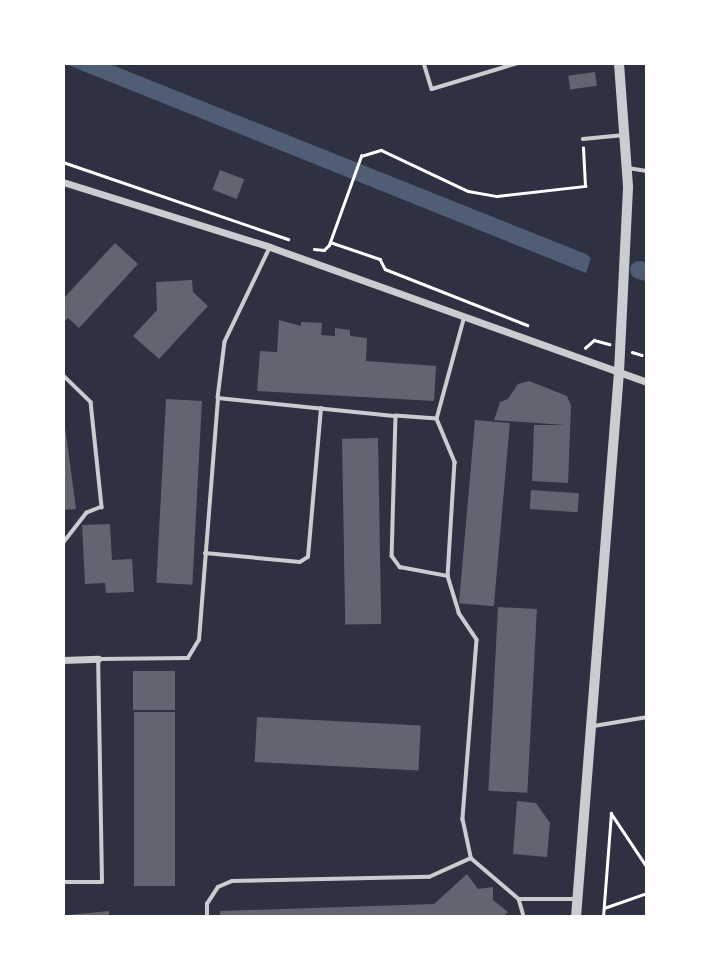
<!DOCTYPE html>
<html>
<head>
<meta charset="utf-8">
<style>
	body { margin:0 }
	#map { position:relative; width:710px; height:980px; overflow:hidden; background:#2d3142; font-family:"PT Serif",serif }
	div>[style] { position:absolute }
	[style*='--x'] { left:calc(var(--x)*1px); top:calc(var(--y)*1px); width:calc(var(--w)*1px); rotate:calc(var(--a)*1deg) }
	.water>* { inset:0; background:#4f5d75 }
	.canal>* { height:18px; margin:-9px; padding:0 9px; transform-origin:9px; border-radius:9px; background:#4f5d75 }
	.building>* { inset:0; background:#626471; transform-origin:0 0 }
	.path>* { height:2.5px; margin:-1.25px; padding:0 1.25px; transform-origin:1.25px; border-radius:1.25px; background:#fff }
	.service>* { height:3.5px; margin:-1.75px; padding:0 1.75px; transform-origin:1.75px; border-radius:1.75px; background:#caccd0 }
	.minor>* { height:7px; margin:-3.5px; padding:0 3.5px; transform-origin:3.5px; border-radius:3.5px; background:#caccd0 }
	.tertiary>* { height:10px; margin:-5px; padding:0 5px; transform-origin:5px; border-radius:5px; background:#caccd0 }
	span { translate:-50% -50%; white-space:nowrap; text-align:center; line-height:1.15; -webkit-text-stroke:6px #fff; paint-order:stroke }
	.frame { position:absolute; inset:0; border:65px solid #fff; pointer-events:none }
</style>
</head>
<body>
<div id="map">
	<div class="water">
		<i style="clip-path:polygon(63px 63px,107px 63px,586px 254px,591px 258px,586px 273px)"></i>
	</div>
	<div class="canal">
		<i style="--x:639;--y:270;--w:8;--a:14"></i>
	</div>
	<div class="building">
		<i style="left:595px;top:72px;width:14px;height:27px;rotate:82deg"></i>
		<i style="left:220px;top:170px;width:26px;height:21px;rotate:21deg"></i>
		<i style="clip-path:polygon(115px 243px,138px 264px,79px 328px,68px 318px,63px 323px,63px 299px)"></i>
		<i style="clip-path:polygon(192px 280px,193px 292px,208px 306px,159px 359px,133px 336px,157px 310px,156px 282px)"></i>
		<i style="clip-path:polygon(279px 320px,301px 326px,301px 322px,322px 323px,321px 335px,335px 336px,335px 328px,350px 330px,350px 336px,367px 338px,366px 361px,436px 366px,434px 401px,257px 391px,260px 351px,277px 352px)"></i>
		<i style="clip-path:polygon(529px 381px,567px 396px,571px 406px,568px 483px,532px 481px,534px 425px,565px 425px,494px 420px,500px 402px,508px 399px,518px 384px)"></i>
		<i style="left:166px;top:399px;width:36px;height:184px;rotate:3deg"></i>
		<i style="clip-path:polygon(63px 411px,76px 509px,63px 510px)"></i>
		<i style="left:475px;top:420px;width:35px;height:184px;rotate:5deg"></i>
		<i style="left:378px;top:438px;width:186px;height:36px;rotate:89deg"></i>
		<i style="left:531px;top:490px;width:48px;height:19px;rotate:4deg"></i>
		<i style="clip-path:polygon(110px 524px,112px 560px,132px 559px,134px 592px,106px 593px,105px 583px,85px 584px,82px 525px)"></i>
		<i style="left:498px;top:607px;width:39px;height:184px;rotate:3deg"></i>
		<i style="left:175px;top:671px;width:39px;height:42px;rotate:90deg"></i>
		<i style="left:175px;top:712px;width:174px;height:41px;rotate:90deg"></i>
		<i style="left:257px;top:717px;width:164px;height:45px;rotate:3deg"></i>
		<i style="clip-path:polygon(517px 801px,536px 803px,550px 823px,547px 857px,513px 854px)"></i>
		<i style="clip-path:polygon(467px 874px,478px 889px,493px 887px,493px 900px,508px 912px,503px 917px,220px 917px,220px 911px,434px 904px)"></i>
		<i style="clip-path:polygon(109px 911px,109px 917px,68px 917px,68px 915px)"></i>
	</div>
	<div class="path">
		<i style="--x:63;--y:162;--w:238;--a:18.9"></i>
		<i style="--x:330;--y:242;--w:53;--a:18.8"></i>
		<i style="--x:380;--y:259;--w:11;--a:63"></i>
		<i style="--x:385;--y:269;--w:153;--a:21.5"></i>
		<i style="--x:314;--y:249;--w:10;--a:6"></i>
		<i style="--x:324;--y:250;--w:7;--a:-45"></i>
		<i style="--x:329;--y:245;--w:95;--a:-70.2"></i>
		<i style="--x:361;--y:156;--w:21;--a:-17"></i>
		<i style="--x:381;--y:150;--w:96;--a:25.2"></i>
		<i style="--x:468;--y:191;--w:29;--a:10"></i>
		<i style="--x:497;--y:196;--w:89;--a:-6.5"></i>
		<i style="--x:585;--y:186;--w:38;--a:-93"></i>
		<i style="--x:585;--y:348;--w:12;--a:-42"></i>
		<i style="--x:594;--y:340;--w:16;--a:15"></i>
		<i style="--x:632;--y:352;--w:10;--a:17"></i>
		<i style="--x:611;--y:813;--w:65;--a:56.3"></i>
		<i style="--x:604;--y:908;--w:46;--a:-19.2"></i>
		<i style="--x:603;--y:917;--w:104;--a:-85.6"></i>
	</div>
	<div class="service">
		<i style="--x:424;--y:63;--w:27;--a:73"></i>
		<i style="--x:432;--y:89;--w:90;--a:-16.8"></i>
		<i style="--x:583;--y:139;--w:41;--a:-5.6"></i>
		<i style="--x:628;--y:168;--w:19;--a:9"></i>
		<i style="--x:270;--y:248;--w:104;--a:115.6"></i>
		<i style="--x:225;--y:342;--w:56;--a:97.1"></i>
		<i style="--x:218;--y:398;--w:179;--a:5.8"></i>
		<i style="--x:465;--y:316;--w:107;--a:105.2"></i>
		<i style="--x:437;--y:419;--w:41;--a:-175.8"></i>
		<i style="--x:396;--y:416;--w:140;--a:91.6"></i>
		<i style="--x:392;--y:556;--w:14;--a:54"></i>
		<i style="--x:400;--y:567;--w:49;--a:10.6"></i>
		<i style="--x:448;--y:576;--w:39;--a:73"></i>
		<i style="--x:459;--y:613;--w:32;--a:56"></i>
		<i style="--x:477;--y:640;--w:180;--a:94.5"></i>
		<i style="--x:463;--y:819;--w:40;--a:78"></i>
		<i style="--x:63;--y:375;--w:39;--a:44"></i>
		<i style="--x:91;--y:402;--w:106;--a:84"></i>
		<i style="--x:102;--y:507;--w:16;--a:158"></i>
		<i style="--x:87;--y:513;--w:39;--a:128"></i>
		<i style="--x:437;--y:419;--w:47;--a:67.3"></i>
		<i style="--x:455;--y:462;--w:114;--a:93.5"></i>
		<i style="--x:205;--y:553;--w:95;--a:5.4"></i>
		<i style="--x:300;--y:562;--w:9;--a:-32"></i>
		<i style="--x:308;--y:557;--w:149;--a:-85"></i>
		<i style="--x:594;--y:726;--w:54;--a:-9.6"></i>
		<i style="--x:63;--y:882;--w:39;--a:0"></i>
		<i style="--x:102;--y:882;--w:223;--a:-91"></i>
		<i style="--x:98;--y:659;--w:90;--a:-0.6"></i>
		<i style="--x:188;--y:658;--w:21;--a:-59"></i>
		<i style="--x:199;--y:640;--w:243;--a:-85.5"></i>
		<i style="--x:519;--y:899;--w:19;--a:74"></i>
		<i style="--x:207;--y:917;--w:13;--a:-90"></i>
		<i style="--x:207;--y:904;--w:20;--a:-57"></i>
		<i style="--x:218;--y:887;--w:15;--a:-23"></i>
		<i style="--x:232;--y:881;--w:197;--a:-1.2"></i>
		<i style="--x:429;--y:877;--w:46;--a:-24.3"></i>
		<i style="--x:471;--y:858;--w:63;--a:40.5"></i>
		<i style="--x:519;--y:899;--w:57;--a:0"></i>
	</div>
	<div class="minor">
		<i style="--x:63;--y:182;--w:217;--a:17.4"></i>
		<i style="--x:270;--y:247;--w:400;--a:19.7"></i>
		<i style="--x:63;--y:660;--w:35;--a:-2"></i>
	</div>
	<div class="tertiary">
		<i style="--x:576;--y:917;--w:547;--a:-85.49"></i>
		<i style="--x:619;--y:372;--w:186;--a:-87.2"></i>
		<i style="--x:628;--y:186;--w:123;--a:-94.2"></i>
	</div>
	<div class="frame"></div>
</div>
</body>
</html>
